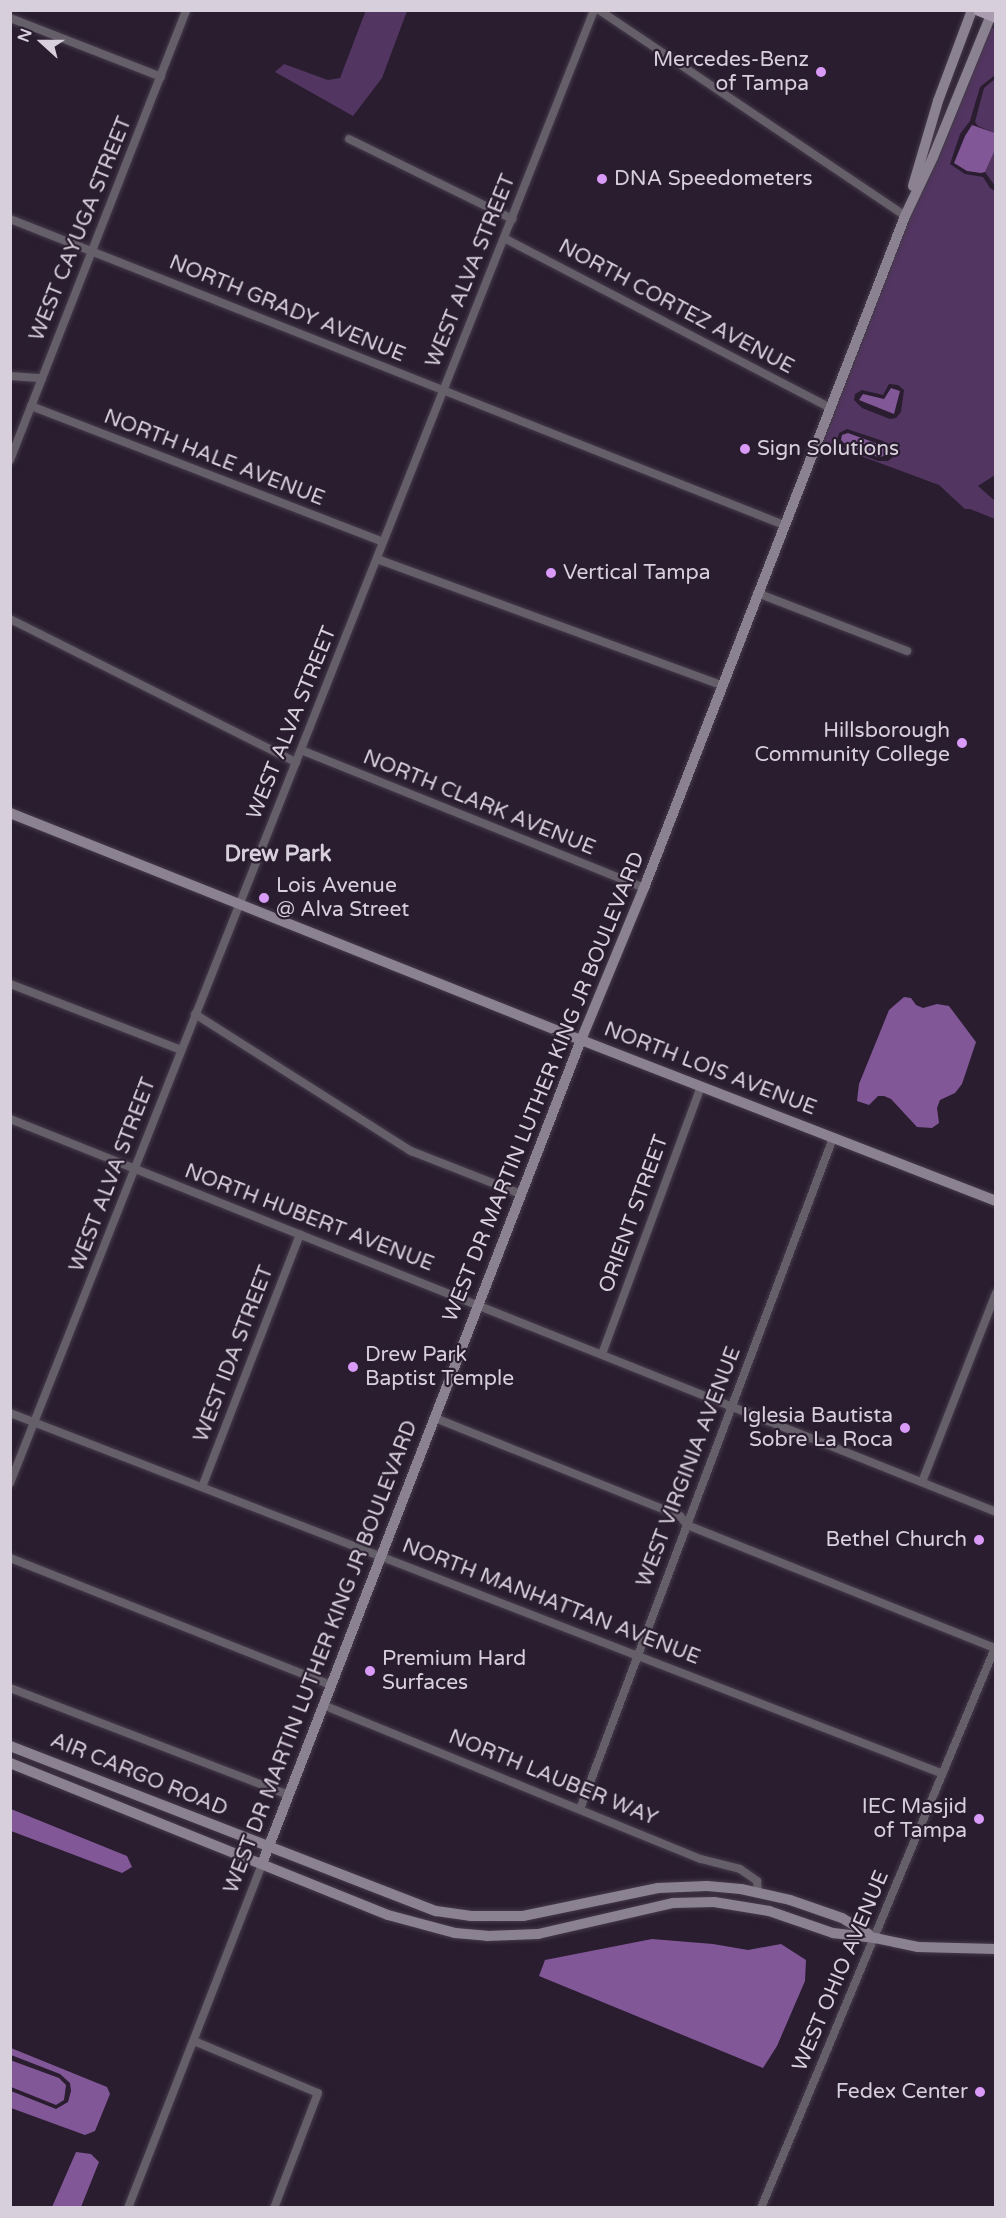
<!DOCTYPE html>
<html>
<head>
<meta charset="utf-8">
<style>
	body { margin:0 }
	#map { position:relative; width:1006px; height:2218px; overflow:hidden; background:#291d2f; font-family:"Varela Round",sans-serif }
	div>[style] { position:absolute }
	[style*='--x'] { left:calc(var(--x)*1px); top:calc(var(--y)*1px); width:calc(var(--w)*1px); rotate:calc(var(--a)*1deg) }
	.green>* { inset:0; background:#533562 }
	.water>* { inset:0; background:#825797 }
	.roads { filter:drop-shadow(0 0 2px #453a4b) drop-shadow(0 0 2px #453a4b) }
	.street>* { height:8px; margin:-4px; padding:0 4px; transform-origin:4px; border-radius:4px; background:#655f69 }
	.secondary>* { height:10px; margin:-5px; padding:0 5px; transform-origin:5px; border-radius:5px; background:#8b8291 }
	.primary>* { height:12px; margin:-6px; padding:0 6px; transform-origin:6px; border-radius:6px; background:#a99cb0 }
	.dots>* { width:16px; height:16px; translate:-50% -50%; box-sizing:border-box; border:3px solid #291d2f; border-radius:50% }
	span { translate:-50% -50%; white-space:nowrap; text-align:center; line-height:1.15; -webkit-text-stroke:4.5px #291d2f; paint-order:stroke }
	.poi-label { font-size:21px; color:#d7d0dc }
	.right { translate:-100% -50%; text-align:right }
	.left { translate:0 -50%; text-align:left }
	.street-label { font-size:21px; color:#d7d0dc }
	.neighbourhood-label { font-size:22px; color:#d7d0dc; font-weight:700 }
	.frame { position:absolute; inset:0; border:12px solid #d7d0dc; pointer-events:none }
	.north { position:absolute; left:12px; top:12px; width:60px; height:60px; -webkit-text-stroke:4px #291d2f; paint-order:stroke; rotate:291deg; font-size:16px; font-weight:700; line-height:24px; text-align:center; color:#d7d0dc }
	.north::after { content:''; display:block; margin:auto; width:21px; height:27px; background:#d7d0dc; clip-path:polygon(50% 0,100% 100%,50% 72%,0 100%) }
</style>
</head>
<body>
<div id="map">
	<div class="green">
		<i style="clip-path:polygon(366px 10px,407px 11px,382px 78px,353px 116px,275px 72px,284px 64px,328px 80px,340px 78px)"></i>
		<i style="clip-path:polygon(evenodd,991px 27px,995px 29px,995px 75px,980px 87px,970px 121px,960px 134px,950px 164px,965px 174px,983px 177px,990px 188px,995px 191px,995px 475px,978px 486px,995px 501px,995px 519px,970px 509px,965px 509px,939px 485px,823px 442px,909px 218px,940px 155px,991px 27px,889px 384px,898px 385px,904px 390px,901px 412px,896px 418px,890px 419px,862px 408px,854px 400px,855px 394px,862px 390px,883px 395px,889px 384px,991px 27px,847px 429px,883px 441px,891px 450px,893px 457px,888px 461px,878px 461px,842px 447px,837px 440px,839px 433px,847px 429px)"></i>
		<i style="clip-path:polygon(995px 79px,995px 133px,978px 126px,975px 122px,984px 88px)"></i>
		<i style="clip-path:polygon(995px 150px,995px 186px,985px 172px)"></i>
	</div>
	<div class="water">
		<i style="clip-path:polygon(972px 125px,995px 133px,995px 150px,985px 172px,981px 173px,967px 171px,954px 163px,965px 136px)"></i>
		<i style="clip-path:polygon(891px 388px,900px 391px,894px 414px,859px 400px,863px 394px,884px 399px)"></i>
		<i style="clip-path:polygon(848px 433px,881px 445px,889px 455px,879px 457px,866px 454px,844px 443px,841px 440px,842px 435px)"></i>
		<i style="clip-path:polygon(904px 997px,911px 998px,916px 1005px,923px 1008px,937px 1004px,949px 1006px,976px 1042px,962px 1084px,955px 1093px,940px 1100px,937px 1108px,939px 1123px,932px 1128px,917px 1127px,891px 1099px,884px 1096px,878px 1096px,869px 1105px,857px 1101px,859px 1084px,889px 1010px)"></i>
		<i style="clip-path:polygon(11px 1809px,127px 1856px,132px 1867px,122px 1873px,11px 1831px)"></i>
		<i style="clip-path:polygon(652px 1939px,713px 1944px,748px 1950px,781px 1944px,806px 1960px,805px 1981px,777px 2046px,763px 2068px,539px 1976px,545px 1960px)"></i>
		<i style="clip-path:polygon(11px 2048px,107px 2087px,110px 2094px,95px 2131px,85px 2135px,11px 2108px,11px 2091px,56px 2109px,68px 2102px,71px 2091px,70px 2083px,60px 2074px,11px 2055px)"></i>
		<i style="clip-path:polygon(10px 2060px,59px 2078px,66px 2085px,64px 2100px,56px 2105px,11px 2087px)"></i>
		<i style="clip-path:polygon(76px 2152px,91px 2154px,99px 2162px,81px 2207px,52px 2207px)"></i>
	</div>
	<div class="roads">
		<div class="street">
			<i style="--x:599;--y:10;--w:369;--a:33.9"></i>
			<i style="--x:10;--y:18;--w:162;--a:21.3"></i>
			<i style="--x:349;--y:139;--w:182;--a:26.1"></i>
			<i style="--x:10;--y:219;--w:832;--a:21.57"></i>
			<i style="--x:504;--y:238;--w:369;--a:27.5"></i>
			<i style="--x:10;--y:376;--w:32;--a:4"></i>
			<i style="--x:31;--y:406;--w:377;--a:21.1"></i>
			<i style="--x:10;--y:460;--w:483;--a:-68.6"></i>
			<i style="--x:377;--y:559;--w:366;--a:20.1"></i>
			<i style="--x:757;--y:593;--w:161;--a:21.1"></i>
			<i style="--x:10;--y:619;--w:320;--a:26.6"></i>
			<i style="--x:301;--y:750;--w:370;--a:21.9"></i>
			<i style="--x:10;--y:984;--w:183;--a:21.1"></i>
			<i style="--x:195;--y:1014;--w:256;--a:32.4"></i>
			<i style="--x:411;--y:1151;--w:118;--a:21.4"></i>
			<i style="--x:10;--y:1119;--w:1061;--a:21.73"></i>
			<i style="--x:602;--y:1354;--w:286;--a:-69.7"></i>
			<i style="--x:10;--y:1413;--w:1000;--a:21.15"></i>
			<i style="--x:435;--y:1418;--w:264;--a:21.8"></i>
			<i style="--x:680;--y:1516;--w:11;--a:52"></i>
			<i style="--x:687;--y:1525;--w:332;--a:21.8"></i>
			<i style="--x:995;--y:1648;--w:607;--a:112.68"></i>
			<i style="--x:922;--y:1482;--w:203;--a:-68.6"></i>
			<i style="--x:10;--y:1483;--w:1585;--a:-68.37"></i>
			<i style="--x:202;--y:1487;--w:271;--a:-68.8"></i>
			<i style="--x:10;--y:1558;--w:345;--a:21.6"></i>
			<i style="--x:10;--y:1688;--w:299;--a:21"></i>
			<i style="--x:323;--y:1705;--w:408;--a:22.2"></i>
			<i style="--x:701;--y:1859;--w:40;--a:14.4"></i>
			<i style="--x:740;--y:1869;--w:21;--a:35"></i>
			<i style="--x:757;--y:1881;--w:11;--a:85"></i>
			<i style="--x:580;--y:1809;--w:717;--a:-69.34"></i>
			<i style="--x:194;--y:2041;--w:134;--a:22.8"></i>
			<i style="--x:318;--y:2093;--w:123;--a:110.9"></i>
			<i style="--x:128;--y:2208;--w:369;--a:-68.7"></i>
		</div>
		<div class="secondary">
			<i style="--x:913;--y:186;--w:89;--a:-73.6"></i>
			<i style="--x:938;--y:101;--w:97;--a:-69.5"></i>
			<i style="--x:10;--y:813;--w:614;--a:21.68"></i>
			<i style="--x:581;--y:1040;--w:445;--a:21.2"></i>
			<i style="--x:10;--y:1746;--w:457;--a:21.2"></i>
			<i style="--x:436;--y:1911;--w:34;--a:8"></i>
			<i style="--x:470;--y:1916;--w:53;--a:0"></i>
			<i style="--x:523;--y:1916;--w:138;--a:-11.7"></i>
			<i style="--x:658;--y:1888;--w:49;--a:-2.3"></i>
			<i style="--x:707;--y:1886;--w:34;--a:5"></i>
			<i style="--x:741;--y:1889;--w:50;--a:12.7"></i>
			<i style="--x:790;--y:1900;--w:55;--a:19.1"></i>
			<i style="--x:842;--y:1918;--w:31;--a:31"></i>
			<i style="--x:10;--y:1763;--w:407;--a:21.9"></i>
			<i style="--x:388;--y:1915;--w:69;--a:15"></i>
			<i style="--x:455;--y:1933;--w:32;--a:5"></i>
			<i style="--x:487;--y:1936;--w:51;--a:-2.2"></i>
			<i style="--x:538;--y:1934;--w:139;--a:-12.9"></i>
			<i style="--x:673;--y:1903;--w:41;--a:-1.4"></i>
			<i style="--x:714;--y:1902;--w:56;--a:9.3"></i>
			<i style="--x:769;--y:1911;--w:68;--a:19"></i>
			<i style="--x:833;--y:1933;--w:42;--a:6.8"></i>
			<i style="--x:875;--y:1938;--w:44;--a:11.8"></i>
			<i style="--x:918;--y:1947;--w:78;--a:1.5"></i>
			<i style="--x:262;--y:1864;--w:884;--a:-68.84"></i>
			<i style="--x:581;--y:1040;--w:165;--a:-67.5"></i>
			<i style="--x:644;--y:888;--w:721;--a:-68.77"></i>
			<i style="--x:905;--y:216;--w:65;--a:-64.6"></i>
			<i style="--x:933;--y:157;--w:153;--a:-67.8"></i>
		</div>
		<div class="primary">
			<i style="--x:979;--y:10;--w:18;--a:22"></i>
		</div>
	</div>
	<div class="dots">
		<i style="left:821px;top:72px;background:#d99af8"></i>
		<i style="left:602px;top:179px;background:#d99af8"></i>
		<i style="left:745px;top:449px;background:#d99af8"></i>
		<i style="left:551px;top:573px;background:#d99af8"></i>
		<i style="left:962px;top:743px;background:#d99af8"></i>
		<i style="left:264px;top:898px;background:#d99af8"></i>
		<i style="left:353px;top:1367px;background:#d99af8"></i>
		<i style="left:905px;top:1428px;background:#d99af8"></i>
		<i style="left:979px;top:1540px;background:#d99af8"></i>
		<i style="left:370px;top:1671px;background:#d99af8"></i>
		<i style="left:979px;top:1819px;background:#d99af8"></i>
		<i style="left:980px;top:2092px;background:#d99af8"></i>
	</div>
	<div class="poi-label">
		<span class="right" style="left:809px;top:72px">Mercedes-Benz<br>of Tampa</span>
		<span class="left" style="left:614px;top:179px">DNA Speedometers</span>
		<span class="left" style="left:757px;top:449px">Sign Solutions</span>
		<span class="left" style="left:563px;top:573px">Vertical Tampa</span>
		<span class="right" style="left:950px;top:743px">Hillsborough<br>Community College</span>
		<span class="left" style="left:276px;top:898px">Lois Avenue<br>@ Alva Street</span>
		<span class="left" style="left:365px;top:1367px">Drew Park<br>Baptist Temple</span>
		<span class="right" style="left:893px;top:1428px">Iglesia Bautista<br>Sobre La Roca</span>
		<span class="right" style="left:967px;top:1540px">Bethel Church</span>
		<span class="left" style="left:382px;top:1671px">Premium Hard<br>Surfaces</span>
		<span class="right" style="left:967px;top:1819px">IEC Masjid<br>of Tampa</span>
		<span class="right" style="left:968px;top:2092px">Fedex Center</span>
	</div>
	<div class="street-label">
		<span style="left:81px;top:229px;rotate:-68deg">WEST CAYUGA STREET</span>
		<span style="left:471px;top:271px;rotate:-68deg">WEST ALVA STREET</span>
		<span style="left:676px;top:307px;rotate:28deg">NORTH CORTEZ AVENUE</span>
		<span style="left:287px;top:309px;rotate:22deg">NORTH GRADY AVENUE</span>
		<span style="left:214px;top:458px;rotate:21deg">NORTH HALE AVENUE</span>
		<span style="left:292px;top:723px;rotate:-68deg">WEST ALVA STREET</span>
		<span style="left:479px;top:803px;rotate:22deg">NORTH CLARK AVENUE</span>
		<span style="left:710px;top:1069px;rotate:21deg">NORTH LOIS AVENUE</span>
		<span style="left:544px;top:1087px;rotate:-68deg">WEST DR MARTIN LUTHER KING JR BOULEVARD</span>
		<span style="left:113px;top:1175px;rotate:-69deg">WEST ALVA STREET</span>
		<span style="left:634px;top:1214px;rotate:-70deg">ORIENT STREET</span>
		<span style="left:309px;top:1218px;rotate:21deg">NORTH HUBERT AVENUE</span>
		<span style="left:234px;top:1354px;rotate:-69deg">WEST IDA STREET</span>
		<span style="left:689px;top:1467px;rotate:-69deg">WEST VIRGINIA AVENUE</span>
		<span style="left:551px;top:1602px;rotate:21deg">NORTH MANHATTAN AVENUE</span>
		<span style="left:321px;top:1657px;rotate:-69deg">WEST DR MARTIN LUTHER KING JR BOULEVARD</span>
		<span style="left:139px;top:1775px;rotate:22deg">AIR CARGO ROAD</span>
		<span style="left:553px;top:1778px;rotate:22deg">NORTH LAUBER WAY</span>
		<span style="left:841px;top:1971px;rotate:-67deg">WEST OHIO AVENUE</span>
	</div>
	<div class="neighbourhood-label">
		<span style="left:278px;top:855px">Drew Park</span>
	</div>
	<div class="frame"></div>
	<div class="north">N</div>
</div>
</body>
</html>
